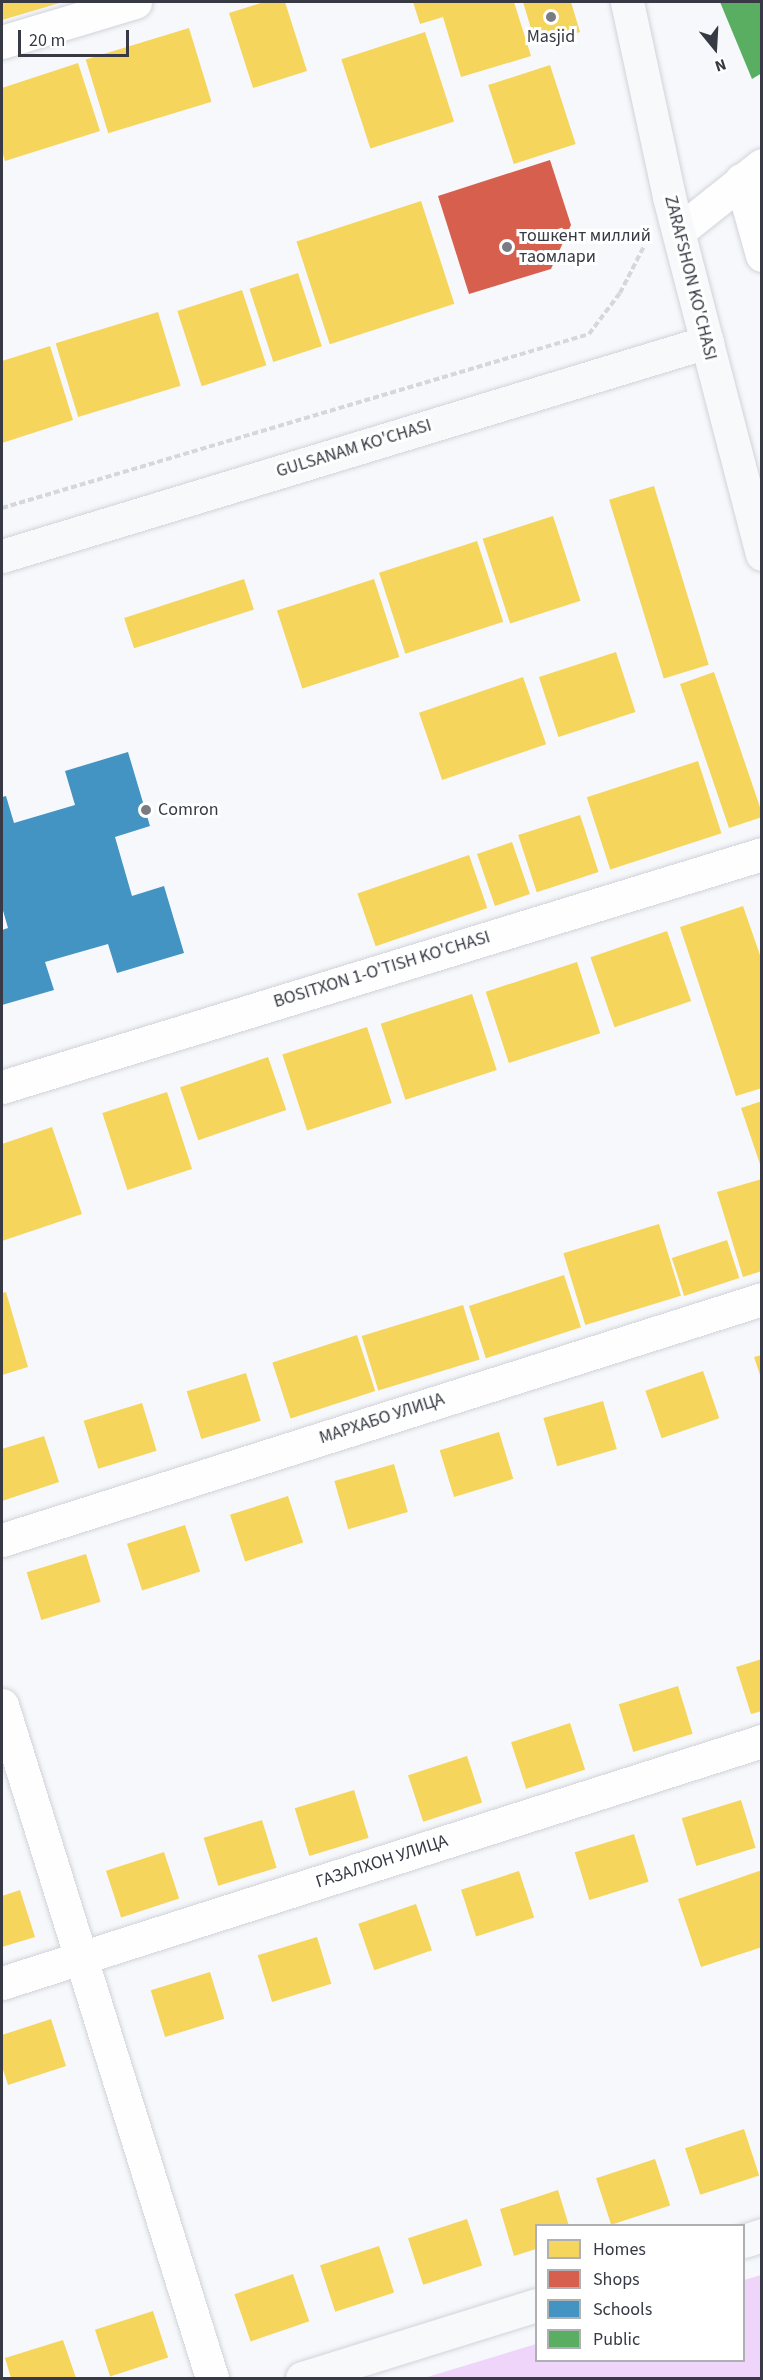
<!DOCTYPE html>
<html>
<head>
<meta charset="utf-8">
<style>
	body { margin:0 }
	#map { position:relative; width:763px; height:2380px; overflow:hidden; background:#f6f8fb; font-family:"Source Sans 3",sans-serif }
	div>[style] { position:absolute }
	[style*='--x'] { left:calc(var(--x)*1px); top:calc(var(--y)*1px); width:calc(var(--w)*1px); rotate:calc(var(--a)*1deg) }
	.green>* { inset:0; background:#f0d5fa }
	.homes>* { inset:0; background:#f6d55c; transform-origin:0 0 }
	.shops>* { inset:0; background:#d6604d }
	.schools>* { inset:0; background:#4393c3 }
	.public>* { inset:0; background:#5aae61 }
	.path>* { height:4px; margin-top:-2px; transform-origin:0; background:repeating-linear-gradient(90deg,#d7d7d9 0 6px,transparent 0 9px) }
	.roads { filter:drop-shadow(0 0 2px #d1d3d9) drop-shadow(0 0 2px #d1d3d9) }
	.street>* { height:33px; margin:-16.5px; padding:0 16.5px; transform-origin:16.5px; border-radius:16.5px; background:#fefefe }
	.secondary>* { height:33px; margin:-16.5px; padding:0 16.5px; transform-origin:16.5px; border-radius:16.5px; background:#f8f9fb }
	.dots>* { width:16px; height:16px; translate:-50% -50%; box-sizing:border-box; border:3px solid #fff; border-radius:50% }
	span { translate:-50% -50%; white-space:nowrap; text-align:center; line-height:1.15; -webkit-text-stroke:6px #fff; paint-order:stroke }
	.poi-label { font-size:18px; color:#373a44 }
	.left { translate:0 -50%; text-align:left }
	.street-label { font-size:18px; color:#373a44 }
	.frame { position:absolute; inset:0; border:3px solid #373a44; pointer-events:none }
	.legend { position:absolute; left:535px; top:2224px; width:210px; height:138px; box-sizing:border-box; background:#fff; border:2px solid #afb0b4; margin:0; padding:8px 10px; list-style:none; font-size:18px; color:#373a44 }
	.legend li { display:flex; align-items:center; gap:12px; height:30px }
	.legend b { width:30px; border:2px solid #afb0b4 }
	.north { position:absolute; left:685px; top:18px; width:60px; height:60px; -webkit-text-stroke:4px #fff; paint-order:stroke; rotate:162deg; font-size:16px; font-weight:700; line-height:24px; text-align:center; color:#373a44 }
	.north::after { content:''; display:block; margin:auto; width:21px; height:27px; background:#373a44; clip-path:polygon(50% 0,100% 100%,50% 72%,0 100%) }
	.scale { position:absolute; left:18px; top:30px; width:111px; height:27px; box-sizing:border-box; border:3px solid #373a44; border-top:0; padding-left:8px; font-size:18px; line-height:21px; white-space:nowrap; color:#373a44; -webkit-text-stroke:4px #fff; paint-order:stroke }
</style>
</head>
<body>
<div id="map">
	<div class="green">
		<i style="clip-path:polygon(761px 2275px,761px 2378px,424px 2378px,536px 2344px,536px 2360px,744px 2360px,744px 2280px)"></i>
	</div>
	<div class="homes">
		<i style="clip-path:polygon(2px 2px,63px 2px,2px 20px)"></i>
		<i style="clip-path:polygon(264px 2px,285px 2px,307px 71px,253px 88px,229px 13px)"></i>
		<i style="clip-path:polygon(413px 2px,514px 2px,531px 56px,461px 77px,443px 17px,420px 24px)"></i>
		<i style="clip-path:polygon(523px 2px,571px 2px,580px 32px,536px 45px)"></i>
		<i style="left:189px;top:28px;width:77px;height:108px;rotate:73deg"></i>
		<i style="left:425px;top:32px;width:94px;height:88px;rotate:72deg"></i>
		<i style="clip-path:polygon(78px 63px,100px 131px,5px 161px,2px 151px,2px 88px)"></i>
		<i style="left:550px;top:65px;width:83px;height:65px;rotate:72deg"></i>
		<i style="left:421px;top:201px;width:108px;height:131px;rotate:72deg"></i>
		<i style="left:298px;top:273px;width:77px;height:51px;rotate:72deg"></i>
		<i style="left:242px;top:290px;width:79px;height:68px;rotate:72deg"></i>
		<i style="left:158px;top:312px;width:77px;height:107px;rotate:73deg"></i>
		<i style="clip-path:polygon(50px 346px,73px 420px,2px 443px,2px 361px)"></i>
		<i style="left:654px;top:486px;width:187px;height:47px;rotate:73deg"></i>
		<i style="left:553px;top:516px;width:89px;height:74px;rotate:72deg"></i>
		<i style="left:477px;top:541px;width:85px;height:103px;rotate:72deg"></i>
		<i style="left:244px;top:579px;width:32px;height:126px;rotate:72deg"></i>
		<i style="left:374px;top:579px;width:82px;height:102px;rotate:72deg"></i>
		<i style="left:616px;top:652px;width:63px;height:81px;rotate:72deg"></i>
		<i style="clip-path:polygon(714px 672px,762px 813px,762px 817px,729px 828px,680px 684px)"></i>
		<i style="left:523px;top:677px;width:71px;height:110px;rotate:71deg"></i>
		<i style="left:698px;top:761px;width:76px;height:117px;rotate:72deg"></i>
		<i style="left:580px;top:815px;width:60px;height:65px;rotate:72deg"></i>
		<i style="left:512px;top:842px;width:55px;height:37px;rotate:71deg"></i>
		<i style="left:469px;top:855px;width:56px;height:118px;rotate:71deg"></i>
		<i style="clip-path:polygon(743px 906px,762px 961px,762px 1088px,736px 1096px,680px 927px)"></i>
		<i style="left:667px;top:931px;width:74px;height:81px;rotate:71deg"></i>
		<i style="left:577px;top:962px;width:75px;height:96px;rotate:72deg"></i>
		<i style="left:472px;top:994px;width:80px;height:96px;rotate:72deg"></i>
		<i style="left:367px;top:1027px;width:80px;height:89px;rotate:72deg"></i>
		<i style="left:268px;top:1057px;width:56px;height:93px;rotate:71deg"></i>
		<i style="left:167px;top:1092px;width:81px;height:68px;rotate:72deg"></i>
		<i style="clip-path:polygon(762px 1101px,762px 1167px,761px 1167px,741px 1108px)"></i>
		<i style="clip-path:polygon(52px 1127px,82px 1214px,2px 1241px,2px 1144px)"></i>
		<i style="clip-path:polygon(762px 1179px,762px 1271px,743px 1277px,717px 1192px)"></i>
		<i style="left:659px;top:1224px;width:75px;height:100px;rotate:73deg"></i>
		<i style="left:727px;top:1240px;width:40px;height:58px;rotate:72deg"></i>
		<i style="left:564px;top:1275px;width:55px;height:100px;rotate:72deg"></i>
		<i style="clip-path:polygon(6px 1292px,28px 1367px,2px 1375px,2px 1293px)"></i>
		<i style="left:463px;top:1305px;width:57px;height:106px;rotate:73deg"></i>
		<i style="left:357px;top:1335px;width:59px;height:89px;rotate:72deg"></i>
		<i style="clip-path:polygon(762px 1355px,762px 1378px,761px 1378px,754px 1357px)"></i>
		<i style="left:703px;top:1371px;width:50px;height:61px;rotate:71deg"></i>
		<i style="left:246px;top:1373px;width:50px;height:62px;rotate:73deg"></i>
		<i style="left:603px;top:1401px;width:50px;height:62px;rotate:74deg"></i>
		<i style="left:142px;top:1403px;width:50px;height:61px;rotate:73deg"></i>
		<i style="left:499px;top:1432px;width:49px;height:62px;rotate:73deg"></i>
		<i style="clip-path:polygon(44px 1436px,59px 1482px,2px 1501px,2px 1449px)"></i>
		<i style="left:394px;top:1464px;width:50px;height:62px;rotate:74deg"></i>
		<i style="left:288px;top:1496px;width:49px;height:61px;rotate:72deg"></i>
		<i style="left:185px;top:1525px;width:49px;height:61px;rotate:72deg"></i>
		<i style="left:86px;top:1554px;width:50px;height:62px;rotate:73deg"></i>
		<i style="clip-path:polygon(762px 1659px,762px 1711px,751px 1714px,736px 1667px)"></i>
		<i style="left:678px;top:1686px;width:50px;height:62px;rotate:73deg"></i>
		<i style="left:570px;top:1723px;width:49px;height:62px;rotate:72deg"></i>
		<i style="left:467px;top:1756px;width:49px;height:62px;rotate:72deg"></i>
		<i style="left:354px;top:1790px;width:50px;height:62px;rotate:73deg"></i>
		<i style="left:741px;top:1800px;width:50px;height:62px;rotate:73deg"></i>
		<i style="left:262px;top:1820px;width:50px;height:61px;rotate:73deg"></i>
		<i style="left:634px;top:1834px;width:50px;height:62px;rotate:73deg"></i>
		<i style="left:164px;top:1852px;width:49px;height:61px;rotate:72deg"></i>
		<i style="clip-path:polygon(762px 1870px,762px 1947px,701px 1967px,678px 1899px)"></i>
		<i style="left:519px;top:1871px;width:49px;height:61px;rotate:72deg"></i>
		<i style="clip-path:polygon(20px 1890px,35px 1937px,2px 1947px,2px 1896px)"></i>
		<i style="left:416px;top:1904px;width:49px;height:61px;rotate:71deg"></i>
		<i style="left:317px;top:1937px;width:49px;height:62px;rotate:73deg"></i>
		<i style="left:210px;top:1972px;width:49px;height:62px;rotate:73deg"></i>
		<i style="clip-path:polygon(51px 2019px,66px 2066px,8px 2085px,2px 2066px,2px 2035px)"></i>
		<i style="left:744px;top:2129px;width:49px;height:62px;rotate:72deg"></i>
		<i style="left:655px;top:2159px;width:49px;height:62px;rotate:72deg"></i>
		<i style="clip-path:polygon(558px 2190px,569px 2226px,536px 2226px,536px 2249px,514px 2256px,500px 2209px)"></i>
		<i style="left:467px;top:2219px;width:49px;height:62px;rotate:72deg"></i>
		<i style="left:379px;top:2246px;width:49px;height:62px;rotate:72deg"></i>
		<i style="left:293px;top:2274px;width:50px;height:62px;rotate:71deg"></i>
		<i style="left:153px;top:2311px;width:49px;height:61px;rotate:72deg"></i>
		<i style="clip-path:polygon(63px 2340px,76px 2378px,11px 2378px,5px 2358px)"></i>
	</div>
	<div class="shops">
		<i style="clip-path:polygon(550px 160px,571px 225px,551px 269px,469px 294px,438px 196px)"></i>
	</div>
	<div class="schools">
		<i style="clip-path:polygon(128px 752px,150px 826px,115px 837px,132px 896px,164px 886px,184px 953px,117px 973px,108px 944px,45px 962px,54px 990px,2px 1005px,2px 930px,8px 928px,2px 907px,2px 797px,6px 796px,14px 823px,75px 805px,65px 771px)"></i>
	</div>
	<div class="public">
		<i style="clip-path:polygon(720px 2px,762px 2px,762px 73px,752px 79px)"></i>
	</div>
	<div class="path">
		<i style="--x:2;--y:508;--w:612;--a:-16.51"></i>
		<i style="--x:589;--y:334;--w:51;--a:-52.9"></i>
		<i style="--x:620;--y:293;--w:53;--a:-62.9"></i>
	</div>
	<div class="roads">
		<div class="street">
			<i style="--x:2;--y:42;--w:139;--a:-16.7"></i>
			<i style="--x:741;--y:180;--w:78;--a:74.4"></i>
			<i style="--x:679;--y:231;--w:106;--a:-38.5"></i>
			<i style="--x:2;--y:1087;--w:795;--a:-17.04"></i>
			<i style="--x:2;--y:1540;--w:797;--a:-17.59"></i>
			<i style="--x:2;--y:1705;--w:705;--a:72.67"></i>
			<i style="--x:2;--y:1983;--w:798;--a:-17.66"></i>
		</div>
		<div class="secondary">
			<i style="--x:627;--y:2;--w:199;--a:77.8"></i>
			<i style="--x:669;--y:197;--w:369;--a:75.4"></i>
			<i style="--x:2;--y:556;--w:737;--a:-16.89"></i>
			<i style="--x:744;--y:2241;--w:19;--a:-18"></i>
			<i style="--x:302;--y:2378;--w:245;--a:-17.3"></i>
		</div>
	</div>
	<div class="dots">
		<i style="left:551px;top:17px;background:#7a7c84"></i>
		<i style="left:507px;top:247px;background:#7a7c84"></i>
		<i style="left:146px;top:810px;background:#7a7c84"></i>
	</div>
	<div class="poi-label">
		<span style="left:551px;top:37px">Masjid</span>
		<span class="left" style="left:519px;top:247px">тошкент миллий<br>таомлари</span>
		<span class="left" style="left:158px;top:810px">Сomron</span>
	</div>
	<div class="street-label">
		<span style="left:690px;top:278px;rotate:76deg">ZARAFSHON KO'CHASI</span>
		<span style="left:354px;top:449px;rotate:-17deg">GULSANAM KO'CHASI</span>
		<span style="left:382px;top:970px;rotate:-17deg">BOSITXON 1-O'TISH KO'CHASI</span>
		<span style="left:382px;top:1419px;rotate:-18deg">МАРХАБО УЛИЦА</span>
		<span style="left:382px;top:1862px;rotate:-18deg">ГАЗАЛХОН УЛИЦА</span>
	</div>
	<div class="frame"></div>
	<ul class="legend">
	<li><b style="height:16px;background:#f6d55c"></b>Homes</li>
	<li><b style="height:16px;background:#d6604d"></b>Shops</li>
	<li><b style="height:16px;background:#4393c3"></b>Schools</li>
	<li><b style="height:16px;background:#5aae61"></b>Public</li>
	</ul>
	<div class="north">N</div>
	<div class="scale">20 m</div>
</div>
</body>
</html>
